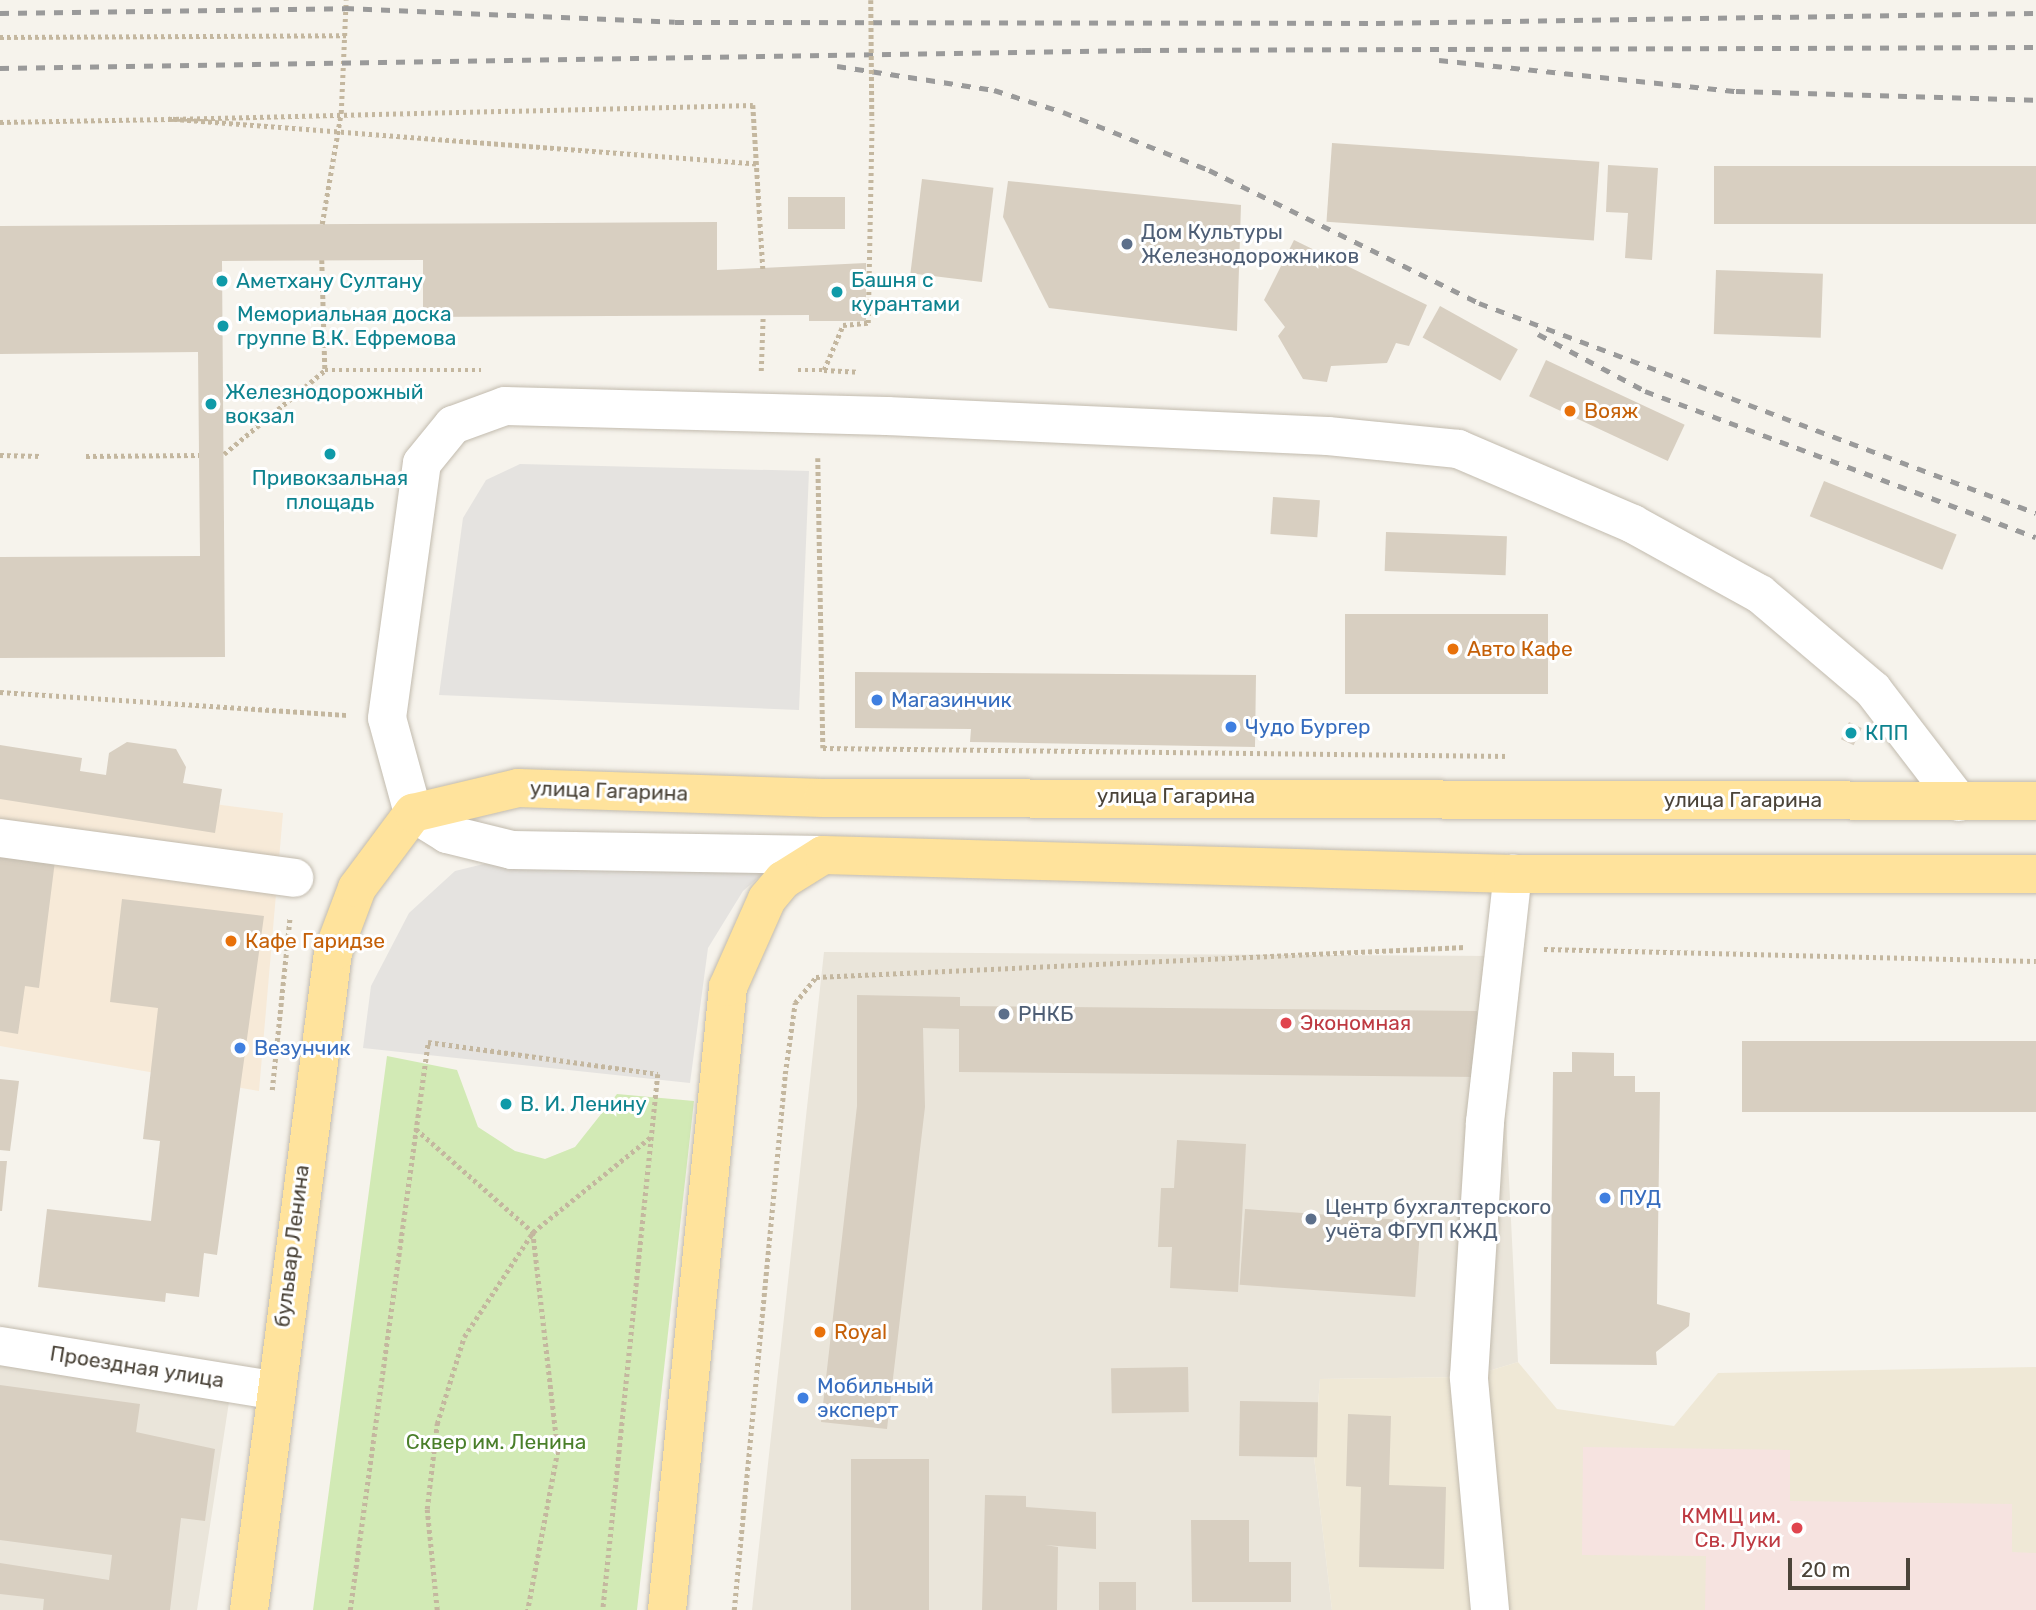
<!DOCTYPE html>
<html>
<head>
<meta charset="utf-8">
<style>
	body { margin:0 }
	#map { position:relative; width:2036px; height:1610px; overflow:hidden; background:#f6f3ec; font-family:Rubik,sans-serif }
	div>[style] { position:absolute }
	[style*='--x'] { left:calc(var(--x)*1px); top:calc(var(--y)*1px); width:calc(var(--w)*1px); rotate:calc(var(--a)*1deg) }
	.residential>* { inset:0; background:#eae5da }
	.commercial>* { inset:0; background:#f7ead8 }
	.education>* { inset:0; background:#efe8d6 }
	.medical>* { inset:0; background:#f6e3e0 }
	.green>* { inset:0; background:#d2eab5 }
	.parking>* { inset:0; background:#e5e3e0 }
	.building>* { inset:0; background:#d8cfc1; transform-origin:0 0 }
	.path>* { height:4.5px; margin-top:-2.25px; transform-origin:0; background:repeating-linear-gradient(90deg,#c4b79f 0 3.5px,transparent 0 7px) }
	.roads { filter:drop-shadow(0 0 2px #c2bbae) drop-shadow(0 0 2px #c2bbae) }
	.minor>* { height:38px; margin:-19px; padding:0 19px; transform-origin:19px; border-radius:19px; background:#fff }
	.major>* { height:38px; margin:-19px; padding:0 19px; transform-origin:19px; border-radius:19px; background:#ffe39c }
	.rail>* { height:5px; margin-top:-2.5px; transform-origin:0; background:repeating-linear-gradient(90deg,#9a9a9a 0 9px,transparent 0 18px) }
	.path-bridge>* { height:4.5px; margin-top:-2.25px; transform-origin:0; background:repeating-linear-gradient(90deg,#c4b79f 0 3.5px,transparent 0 7px) }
	.dots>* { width:19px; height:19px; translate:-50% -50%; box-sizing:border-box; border:4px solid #fff; border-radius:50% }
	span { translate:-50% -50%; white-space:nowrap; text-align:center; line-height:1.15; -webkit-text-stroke:6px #fff; paint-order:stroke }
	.service-label { font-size:21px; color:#4e5e75 }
	.left { translate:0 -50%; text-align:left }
	.culture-label { font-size:21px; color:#0d838f }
	.food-label { font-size:21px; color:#c56008 }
	.shop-label { font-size:21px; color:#366cbe }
	.street-label { font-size:21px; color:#4b4439 }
	.health-label { font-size:21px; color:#be3a42 }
	.right { translate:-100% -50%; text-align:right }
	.park-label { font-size:21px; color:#4a7f2a }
	.scale { position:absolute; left:1788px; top:1558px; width:122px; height:32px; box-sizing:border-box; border:4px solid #4b4439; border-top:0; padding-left:9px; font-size:21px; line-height:24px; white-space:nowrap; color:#4b4439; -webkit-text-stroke:5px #fff; paint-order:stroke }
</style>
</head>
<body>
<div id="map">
	<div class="residential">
		<i style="clip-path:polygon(824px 952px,1498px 956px,1518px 1362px,1469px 1377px,1320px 1379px,1314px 1457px,1332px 1610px,752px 1610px)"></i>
		<i style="clip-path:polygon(0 1363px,229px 1402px,197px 1610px,0 1610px)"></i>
	</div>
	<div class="commercial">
		<i style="clip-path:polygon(0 776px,283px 813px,259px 1091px,0 1046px)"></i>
	</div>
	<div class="education">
		<i style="clip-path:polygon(1518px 1362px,1557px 1409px,1674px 1426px,1718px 1373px,2036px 1367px,2036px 1610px,1332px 1610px,1314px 1457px,1320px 1379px,1469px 1377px)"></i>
	</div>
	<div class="medical">
		<i style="clip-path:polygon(1583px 1447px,1790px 1450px,1790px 1501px,2012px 1504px,2012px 1552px,2036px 1553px,2036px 1610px,1705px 1610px,1706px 1556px,1582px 1555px)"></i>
	</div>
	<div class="green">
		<i style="clip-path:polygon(387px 1056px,457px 1070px,478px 1127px,515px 1151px,545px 1159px,575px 1147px,617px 1094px,694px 1101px,637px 1610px,313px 1610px)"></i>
	</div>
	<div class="parking">
		<i style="clip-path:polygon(520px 464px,809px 471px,799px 710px,439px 695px,463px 518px,486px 480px)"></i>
		<i style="clip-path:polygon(496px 861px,771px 867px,743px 891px,708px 948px,690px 1083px,363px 1048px,371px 986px,409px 913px,455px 871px)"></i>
	</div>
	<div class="building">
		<i style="left:1332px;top:143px;width:268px;height:79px;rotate:4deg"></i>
		<i style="clip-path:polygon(1608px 165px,1658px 168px,1652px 260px,1625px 258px,1628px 213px,1606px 212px)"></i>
		<i style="left:2036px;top:166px;width:58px;height:322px;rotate:90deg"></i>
		<i style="left:922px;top:179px;width:72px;height:95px;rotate:7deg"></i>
		<i style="clip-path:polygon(1008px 181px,1241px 205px,1237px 331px,1049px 308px,1003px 217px)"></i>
		<i style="left:845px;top:197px;width:32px;height:57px;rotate:90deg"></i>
		<i style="clip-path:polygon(717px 222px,717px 270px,866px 263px,866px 321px,809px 321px,809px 315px,423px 317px,423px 260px,222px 261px,225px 657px,0 658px,0 557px,200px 556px,198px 352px,0 354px,0 226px)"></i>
		<i style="clip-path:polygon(1294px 240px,1427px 305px,1409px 346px,1396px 343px,1387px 363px,1331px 366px,1327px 382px,1303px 379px,1278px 336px,1285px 327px,1264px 300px)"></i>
		<i style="left:1716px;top:270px;width:107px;height:64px;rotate:2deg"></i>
		<i style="left:1440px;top:306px;width:89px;height:36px;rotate:29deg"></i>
		<i style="left:1546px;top:360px;width:153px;height:40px;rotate:25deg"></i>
		<i style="left:1824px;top:481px;width:143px;height:38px;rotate:22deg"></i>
		<i style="left:1273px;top:497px;width:47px;height:37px;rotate:4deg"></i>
		<i style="left:1386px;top:532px;width:121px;height:39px;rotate:2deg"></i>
		<i style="left:1345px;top:614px;width:203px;height:80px"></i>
		<i style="clip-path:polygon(855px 672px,1256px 675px,1255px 747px,970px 742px,971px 729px,855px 728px)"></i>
		<i style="left:1849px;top:722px;width:14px;height:19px;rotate:25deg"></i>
		<i style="clip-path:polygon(127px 742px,176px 749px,186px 767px,183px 783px,222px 789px,215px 833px,0 799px,0 745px,82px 758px,80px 771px,106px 775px,109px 753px)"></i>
		<i style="clip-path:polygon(0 846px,56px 853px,39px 988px,25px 986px,18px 1034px,0 1031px)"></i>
		<i style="clip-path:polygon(122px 899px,264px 916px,217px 1255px,204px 1253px,199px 1297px,166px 1293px,165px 1302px,38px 1287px,47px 1209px,151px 1221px,160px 1141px,143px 1139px,158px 1008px,110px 1002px)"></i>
		<i style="clip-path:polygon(857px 995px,960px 997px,960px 1006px,1477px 1011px,1476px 1077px,959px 1072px,959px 1029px,923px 1028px,925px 1107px,887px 1429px,821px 1422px,857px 1106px)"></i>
		<i style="left:2036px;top:1041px;width:71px;height:294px;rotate:90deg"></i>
		<i style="clip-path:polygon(1572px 1052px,1614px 1053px,1614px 1076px,1635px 1076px,1635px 1092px,1660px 1092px,1657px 1304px,1690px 1313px,1689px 1326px,1656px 1352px,1657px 1365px,1550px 1364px,1553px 1072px,1572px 1072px)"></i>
		<i style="clip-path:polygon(0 1079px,19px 1081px,10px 1151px,0 1150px)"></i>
		<i style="clip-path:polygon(1177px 1140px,1246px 1144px,1238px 1292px,1170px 1288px,1172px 1247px,1158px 1247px,1161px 1188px,1174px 1188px)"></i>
		<i style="clip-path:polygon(0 1161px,7px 1161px,2px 1211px,0 1211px)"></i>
		<i style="left:1245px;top:1209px;width:176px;height:76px;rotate:4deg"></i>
		<i style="left:1188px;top:1367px;width:45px;height:77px;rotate:89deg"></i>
		<i style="clip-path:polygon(0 1385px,140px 1404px,136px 1432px,215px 1449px,205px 1521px,181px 1518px,170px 1610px,43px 1610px,44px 1599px,0 1594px,0 1563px,109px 1580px,112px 1555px,0 1540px)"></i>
		<i style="left:1240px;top:1401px;width:78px;height:55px;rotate:1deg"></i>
		<i style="clip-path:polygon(1348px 1414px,1391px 1416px,1389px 1485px,1446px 1487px,1444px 1569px,1359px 1567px,1361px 1487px,1346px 1486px)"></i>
		<i style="left:851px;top:1459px;width:78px;height:151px"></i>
		<i style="clip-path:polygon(985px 1495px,1026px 1496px,1026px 1507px,1096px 1512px,1096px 1549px,1045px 1545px,1058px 1547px,1057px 1610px,982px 1610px)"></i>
		<i style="clip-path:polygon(1191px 1520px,1249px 1520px,1249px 1562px,1291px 1562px,1291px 1602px,1192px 1602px)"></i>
		<i style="left:1099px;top:1582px;width:37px;height:28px"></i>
	</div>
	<div class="path">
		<i style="--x:0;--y:37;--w:346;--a:-0.3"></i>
		<i style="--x:0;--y:122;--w:169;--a:-1"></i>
		<i style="--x:756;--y:164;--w:589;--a:-175.62"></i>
		<i style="--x:169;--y:119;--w:584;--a:-1.37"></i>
		<i style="--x:753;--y:105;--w:164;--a:86.5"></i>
		<i style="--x:322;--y:224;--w:113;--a:-80.3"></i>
		<i style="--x:341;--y:113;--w:113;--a:-87.5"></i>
		<i style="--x:322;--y:260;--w:110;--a:88.4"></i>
		<i style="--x:798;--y:370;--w:26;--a:0"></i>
		<i style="--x:824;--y:370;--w:49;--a:-67.1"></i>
		<i style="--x:843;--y:325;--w:25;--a:-5"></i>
		<i style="--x:868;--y:323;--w:203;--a:-88.9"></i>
		<i style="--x:824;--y:370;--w:34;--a:3"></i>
		<i style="--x:761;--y:371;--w:56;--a:-88"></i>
		<i style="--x:224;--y:454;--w:131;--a:-39.7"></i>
		<i style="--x:325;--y:370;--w:156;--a:0"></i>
		<i style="--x:0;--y:455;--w:41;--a:1.4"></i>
		<i style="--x:86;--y:456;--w:113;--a:-0.5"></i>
		<i style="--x:818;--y:458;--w:290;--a:89"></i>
		<i style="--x:823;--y:748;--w:686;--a:0.67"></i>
		<i style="--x:0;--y:692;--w:349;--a:3.8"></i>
		<i style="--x:1544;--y:949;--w:492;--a:1.4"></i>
		<i style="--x:272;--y:1090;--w:174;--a:-84.1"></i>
		<i style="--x:416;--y:1129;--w:156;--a:41.4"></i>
		<i style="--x:533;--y:1232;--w:153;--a:-38.9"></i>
		<i style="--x:350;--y:1610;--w:573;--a:-82.18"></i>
		<i style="--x:428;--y:1042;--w:232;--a:7.9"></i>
		<i style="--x:658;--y:1074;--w:539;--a:95.86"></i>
		<i style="--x:437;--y:1610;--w:101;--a:-95.7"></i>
		<i style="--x:427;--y:1509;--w:86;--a:-83.3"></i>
		<i style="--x:437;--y:1424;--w:91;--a:-72.8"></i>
		<i style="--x:464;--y:1337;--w:126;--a:-56.7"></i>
		<i style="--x:533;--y:1232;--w:220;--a:83.5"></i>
		<i style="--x:558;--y:1451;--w:162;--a:100.7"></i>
		<i style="--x:734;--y:1610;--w:538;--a:-84.56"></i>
		<i style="--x:785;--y:1074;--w:72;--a:-82"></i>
		<i style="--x:795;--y:1003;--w:33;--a:-51"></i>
		<i style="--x:816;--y:977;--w:650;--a:-2.65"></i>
	</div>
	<div class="roads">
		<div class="minor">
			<i style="--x:0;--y:838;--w:297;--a:7.7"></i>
			<i style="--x:823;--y:855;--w:311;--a:-179.1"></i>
			<i style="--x:512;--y:850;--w:67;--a:-166.2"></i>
			<i style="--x:447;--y:834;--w:40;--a:-148"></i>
			<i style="--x:413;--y:813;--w:98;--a:-105.3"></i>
			<i style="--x:387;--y:718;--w:257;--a:-82.2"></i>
			<i style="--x:422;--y:463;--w:49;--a:-50.8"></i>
			<i style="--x:453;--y:425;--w:55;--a:-20.1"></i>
			<i style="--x:505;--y:406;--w:382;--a:1.5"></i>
			<i style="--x:887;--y:416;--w:441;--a:2.6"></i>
			<i style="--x:1328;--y:436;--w:131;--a:5.7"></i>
			<i style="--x:1458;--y:449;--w:190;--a:23.2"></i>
			<i style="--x:1633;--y:524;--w:145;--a:28.9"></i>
			<i style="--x:1760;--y:594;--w:148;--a:40.3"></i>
			<i style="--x:1873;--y:690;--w:141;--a:52.5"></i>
			<i style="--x:0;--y:1346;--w:277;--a:9.2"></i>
			<i style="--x:1490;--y:1610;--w:234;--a:-95.2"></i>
			<i style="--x:1469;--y:1377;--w:256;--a:-86.4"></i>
			<i style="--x:1485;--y:1122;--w:250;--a:-83.6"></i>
		</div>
		<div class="major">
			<i style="--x:249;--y:1610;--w:663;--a:-82.72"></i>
			<i style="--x:333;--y:952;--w:68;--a:-69.4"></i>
			<i style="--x:357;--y:888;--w:94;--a:-53.3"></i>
			<i style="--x:413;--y:813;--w:108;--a:-13.4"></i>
			<i style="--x:518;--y:788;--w:305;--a:1.9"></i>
			<i style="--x:823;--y:798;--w:1213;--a:0.14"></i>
			<i style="--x:667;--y:1610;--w:626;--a:-84.41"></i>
			<i style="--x:728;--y:987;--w:96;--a:-66.1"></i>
			<i style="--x:767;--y:899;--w:25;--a:-50"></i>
			<i style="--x:783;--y:880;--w:47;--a:-32"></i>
			<i style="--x:823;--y:855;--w:690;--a:1.58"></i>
			<i style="--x:1513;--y:874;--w:523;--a:0"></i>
		</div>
	</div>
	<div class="rail">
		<i style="--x:0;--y:13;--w:345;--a:-0.8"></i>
		<i style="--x:345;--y:8;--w:330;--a:2.4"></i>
		<i style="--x:675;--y:22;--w:701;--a:0.08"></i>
		<i style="--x:1376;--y:23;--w:660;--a:-0.87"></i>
		<i style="--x:1439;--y:60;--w:299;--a:6"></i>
		<i style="--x:1736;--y:91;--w:300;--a:1.7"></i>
		<i style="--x:837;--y:66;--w:159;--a:8.7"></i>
		<i style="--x:994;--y:90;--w:72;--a:17.7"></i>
		<i style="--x:1063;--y:112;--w:157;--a:21.7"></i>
		<i style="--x:1209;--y:170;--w:301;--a:26.2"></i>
		<i style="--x:1479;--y:303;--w:595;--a:20.66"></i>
		<i style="--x:0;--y:68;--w:1142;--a:-0.9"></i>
		<i style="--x:1142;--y:50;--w:894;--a:-0.19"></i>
		<i style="--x:1538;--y:334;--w:121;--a:28"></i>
		<i style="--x:1645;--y:391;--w:417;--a:20.5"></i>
	</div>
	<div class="path-bridge">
		<i style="--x:871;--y:0;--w:120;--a:89.5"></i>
	</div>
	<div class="dots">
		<i style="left:1127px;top:244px;background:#5c6f8a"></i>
		<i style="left:222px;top:281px;background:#0f9aa8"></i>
		<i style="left:837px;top:292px;background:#0f9aa8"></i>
		<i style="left:223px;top:326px;background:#0f9aa8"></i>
		<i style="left:211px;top:404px;background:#0f9aa8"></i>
		<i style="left:1570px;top:411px;background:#e8710a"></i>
		<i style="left:330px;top:454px;background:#0f9aa8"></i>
		<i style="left:1453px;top:649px;background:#e8710a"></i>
		<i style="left:877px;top:700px;background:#3f7fe0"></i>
		<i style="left:1231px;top:727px;background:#3f7fe0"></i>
		<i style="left:1851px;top:733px;background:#0f9aa8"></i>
		<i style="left:231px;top:941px;background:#e8710a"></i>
		<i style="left:1004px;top:1014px;background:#5c6f8a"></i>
		<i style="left:1286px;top:1023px;background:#e0444e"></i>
		<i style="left:240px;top:1048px;background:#3f7fe0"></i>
		<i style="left:506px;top:1104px;background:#0f9aa8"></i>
		<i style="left:1605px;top:1198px;background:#3f7fe0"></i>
		<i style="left:1311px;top:1219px;background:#5c6f8a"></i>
		<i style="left:820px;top:1332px;background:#e8710a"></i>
		<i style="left:803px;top:1398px;background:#3f7fe0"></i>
		<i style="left:1797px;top:1528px;background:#e0444e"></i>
	</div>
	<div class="service-label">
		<span class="left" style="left:1141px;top:244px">Дом Культуры<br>Железнодорожников</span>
		<span class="left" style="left:1018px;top:1014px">РНКБ</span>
		<span class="left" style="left:1325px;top:1219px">Центр бухгалтерского<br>учёта ФГУП КЖД</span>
	</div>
	<div class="culture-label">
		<span class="left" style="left:851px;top:292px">Башня с<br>курантами</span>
		<span class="left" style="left:236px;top:281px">Аметхану Султану</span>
		<span class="left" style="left:237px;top:326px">Мемориальная доска<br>группе В.К. Ефремова</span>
		<span class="left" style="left:225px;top:404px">Железнодорожный<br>вокзал</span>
		<span style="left:330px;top:490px">Привокзальная<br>площадь</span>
		<span class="left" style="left:1865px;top:733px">КПП</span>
		<span class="left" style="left:520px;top:1104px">В. И. Ленину</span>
	</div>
	<div class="food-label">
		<span class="left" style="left:1584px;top:411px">Вояж</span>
		<span class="left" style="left:1467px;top:649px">Авто Кафе</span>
		<span class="left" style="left:245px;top:941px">Кафе Гаридзе</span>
		<span class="left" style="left:834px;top:1332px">Royal</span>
	</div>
	<div class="shop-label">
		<span class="left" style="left:891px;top:700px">Магазинчик</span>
		<span class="left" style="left:1245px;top:727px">Чудо Бургер</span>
		<span class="left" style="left:254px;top:1048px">Везунчик</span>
		<span class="left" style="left:1619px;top:1198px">ПУД</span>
		<span class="left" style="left:817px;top:1398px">Мобильный<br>эксперт</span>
	</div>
	<div class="street-label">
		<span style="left:609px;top:791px;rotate:2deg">улица Гагарина</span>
		<span style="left:1176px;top:796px">улица Гагарина</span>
		<span style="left:1743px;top:800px">улица Гагарина</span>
		<span style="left:292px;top:1246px;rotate:-83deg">бульвар Ленина</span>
		<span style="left:137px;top:1367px;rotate:9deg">Проездная улица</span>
	</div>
	<div class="health-label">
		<span class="left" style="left:1300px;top:1023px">Экономная</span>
		<span class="right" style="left:1781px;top:1528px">КММЦ им.<br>Св. Луки</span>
	</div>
	<div class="park-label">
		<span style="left:496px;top:1442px">Сквер им. Ленина</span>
	</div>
	<div class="scale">20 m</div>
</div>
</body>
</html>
